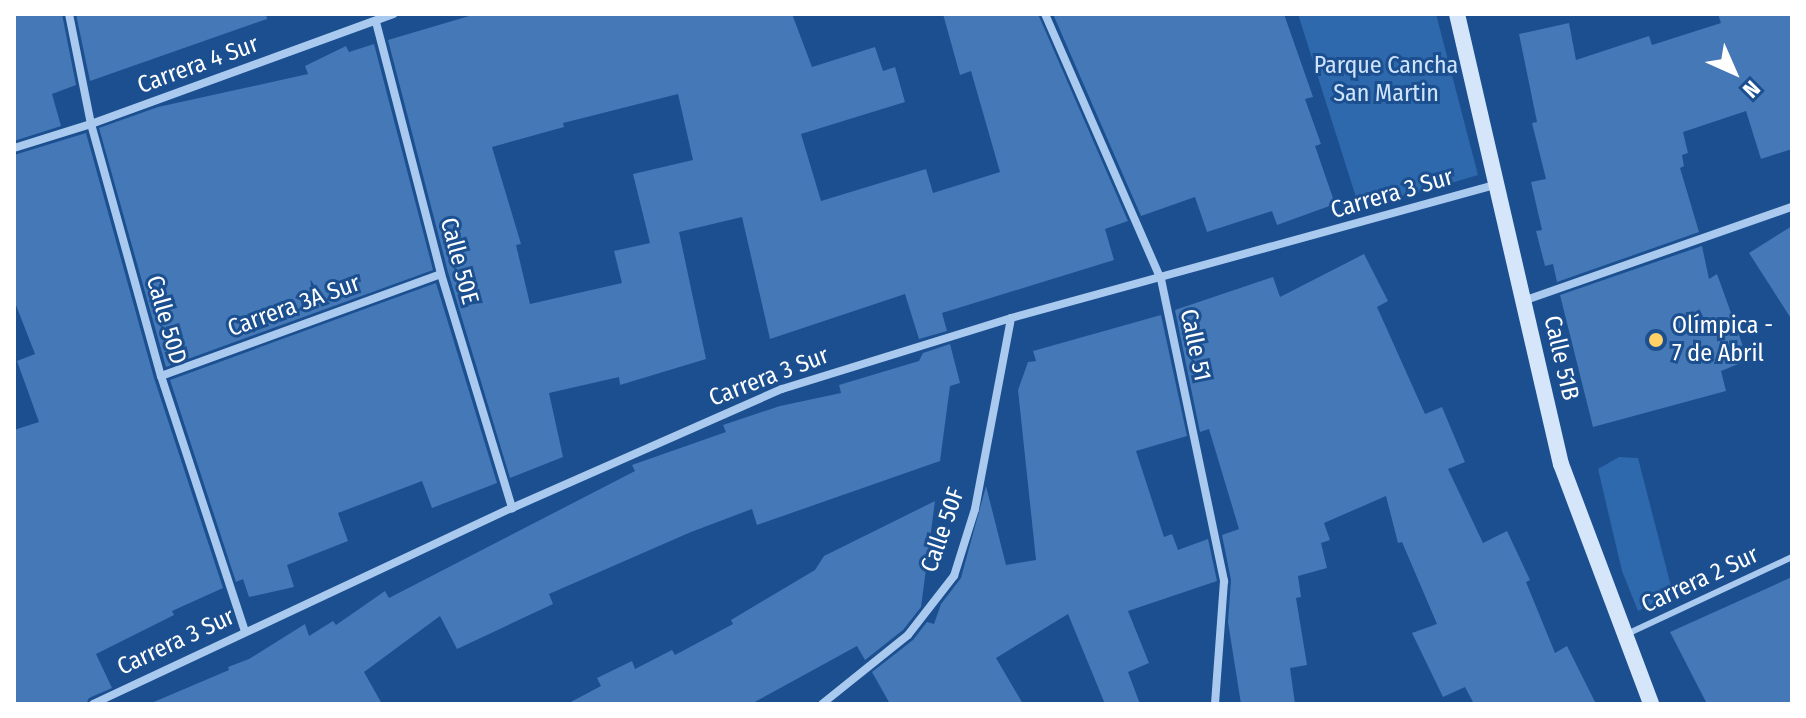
<!DOCTYPE html>
<html>
<head>
<meta charset="utf-8">
<style>
	body { margin:0 }
	#map { position:relative; width:1806px; height:718px; overflow:hidden; background:#1b4f8f; font-family:"Fira Sans Condensed",sans-serif }
	div>[style] { position:absolute }
	[style*='--x'] { left:calc(var(--x)*1px); top:calc(var(--y)*1px); width:calc(var(--w)*1px); rotate:calc(var(--a)*1deg) }
	.green>* { inset:0; background:#2e69ad }
	.building>* { inset:0; background:#4478b7 }
	.lane>* { height:6px; margin:-3px; padding:0 3px; transform-origin:3px; border-radius:3px; background:#a9c9ee }
	.street>* { height:8px; margin:-4px; padding:0 4px; transform-origin:4px; border-radius:4px; background:#a9c9ee }
	.secondary>* { height:16px; margin:-8px; padding:0 8px; transform-origin:8px; border-radius:8px; background:#d6e6fa }
	.dots>* { width:22px; height:22px; translate:-50% -50%; box-sizing:border-box; border:4px solid #1b4f8f; border-radius:50% }
	span { translate:-50% -50%; white-space:nowrap; text-align:center; line-height:1.15; -webkit-text-stroke:6px #1b4f8f; paint-order:stroke }
	.street-label { font-size:24px; color:#fff }
	.park-label { font-size:24px; color:#cfe3fa }
	.poi-label { font-size:24px; color:#fff }
	.left { translate:0 -50%; text-align:left }
	.frame { position:absolute; inset:0; border:16px solid #fff; pointer-events:none }
	.north { position:absolute; left:1694px; top:32px; width:80px; height:80px; -webkit-text-stroke:6px #1b4f8f; paint-order:stroke; rotate:135deg; font-size:22px; font-weight:700; line-height:32px; text-align:center; color:#fff }
	.north::after { content:''; display:block; margin:auto; width:28px; height:36px; background:#fff; clip-path:polygon(50% 0,100% 100%,50% 72%,0 100%) }
</style>
</head>
<body>
<div id="map">
	<div class="green">
		<i style="clip-path:polygon(1298px 14px,1436px 14px,1478px 175px,1360px 210px)"></i>
		<i style="clip-path:polygon(1619px 457px,1638px 458px,1673px 594px,1638px 611px,1622px 571px,1598px 469px)"></i>
	</div>
	<div class="building">
		<i style="clip-path:polygon(14px 14px,62px 14px,76px 85px,52px 94px,61px 126px,14px 141px)"></i>
		<i style="clip-path:polygon(76px 14px,266px 14px,267px 19px,90px 81px)"></i>
		<i style="clip-path:polygon(evenodd,476px 14px,792px 14px,812px 67px,875px 47px,883px 71px,895px 67px,905px 102px,801px 134px,821px 201px,926px 169px,933px 193px,1000px 172px,971px 71px,960px 75px,943px 14px,1038px 14px,1128px 221px,1105px 229px,1114px 260px,942px 313px,947px 331px,919px 339px,905px 294px,770px 339px,742px 217px,679px 232px,706px 359px,620px 385px,619px 377px,549px 393px,563px 457px,510px 478px,448px 272px,388px 40px,476px 14px,678px 94px,693px 160px,633px 174px,650px 243px,614px 251px,622px 283px,530px 304px,516px 245px,521px 244px,492px 147px,564px 127px,563px 123px,678px 94px)"></i>
		<i style="clip-path:polygon(1053px 14px,1284px 14px,1313px 97px,1305px 99px,1321px 144px,1315px 146px,1335px 204px,1277px 225px,1272px 211px,1207px 232px,1195px 197px,1141px 216px)"></i>
		<i style="clip-path:polygon(1718px 14px,1792px 14px,1792px 149px,1761px 159px,1746px 111px,1683px 132px,1688px 153px,1682px 155px,1684px 166px,1680px 168px,1699px 232px,1557px 282px,1553px 264px,1545px 266px,1536px 231px,1542px 230px,1531px 182px,1546px 179px,1532px 123px,1537px 122px,1519px 34px,1569px 23px,1576px 60px,1649px 36px,1652px 45px,1721px 23px)"></i>
		<i style="clip-path:polygon(374px 44px,433px 270px,166px 367px,99px 128px,158px 107px,308px 74px,305px 66px,346px 46px,349px 52px)"></i>
		<i style="clip-path:polygon(86px 133px,154px 378px,223px 588px,172px 611px,174px 615px,96px 654px,112px 688px,89px 698px,86px 704px,14px 704px,14px 430px,39px 422px,17px 361px,35px 354px,14px 300px,14px 155px)"></i>
		<i style="clip-path:polygon(1792px 226px,1792px 320px,1749px 253px)"></i>
		<i style="clip-path:polygon(1702px 246px,1709px 279px,1717px 274px,1748px 360px,1721px 371px,1726px 391px,1593px 427px,1560px 295px)"></i>
		<i style="clip-path:polygon(1364px 254px,1388px 301px,1377px 307px,1425px 414px,1442px 407px,1465px 462px,1448px 469px,1483px 543px,1507px 531px,1530px 580px,1526px 582px,1555px 653px,1567px 646px,1596px 704px,1474px 704px,1465px 687px,1443px 697px,1412px 633px,1437px 624px,1402px 542px,1398px 543px,1386px 496px,1324px 523px,1330px 540px,1321px 543px,1327px 568px,1298px 576px,1301px 597px,1296px 598px,1307px 665px,1290px 668px,1295px 704px,1241px 704px,1228px 622px,1231px 580px,1222px 535px,1239px 529px,1209px 429px,1200px 432px,1175px 310px,1273px 277px,1280px 297px)"></i>
		<i style="clip-path:polygon(436px 283px,497px 483px,432px 508px,422px 481px,338px 513px,348px 541px,287px 565px,294px 587px,249px 597px,243px 579px,236px 582px,170px 380px)"></i>
		<i style="clip-path:polygon(1161px 315px,1187px 436px,1136px 451px,1164px 537px,1172px 534px,1178px 550px,1208px 539px,1217px 581px,1128px 611px,1149px 663px,1128px 672px,1140px 704px,1105px 704px,1068px 614px,996px 658px,1023px 704px,890px 704px,872px 672px,913px 640px,927px 622px,934px 624px,941px 604px,961px 578px,986px 486px,1006px 565px,1036px 560px,1018px 390px,1028px 362px,1036px 361px,1033px 351px)"></i>
		<i style="clip-path:polygon(950px 344px,960px 383px,950px 386px,940px 461px,757px 525px,752px 509px,691px 532px,549px 594px,553px 604px,457px 649px,440px 616px,364px 672px,382px 704px,149px 704px,229px 670px,228px 667px,249px 659px,305px 624px,309px 636px,333px 621px,336px 625px,385px 591px,389px 598px,635px 471px,632px 465px,726px 432px,723px 425px,780px 406px,841px 393px,839px 385px,919px 361px,923px 353px)"></i>
		<i style="clip-path:polygon(935px 501px,921px 607px,903px 630px,865px 660px,857px 646px,751px 704px,567px 704px,601px 686px,597px 678px,632px 661px,635px 669px,672px 650px,675px 655px,733px 624px,731px 620px,815px 570px,824px 556px)"></i>
		<i style="clip-path:polygon(1792px 577px,1792px 704px,1707px 704px,1670px 632px)"></i>
	</div>
	<div class="lane">
		<i style="--x:1627;--y:634;--w:182;--a:-25"></i>
	</div>
	<div class="street">
		<i style="--x:69;--y:14;--w:112;--a:78.7"></i>
		<i style="--x:91;--y:124;--w:262;--a:74.5"></i>
		<i style="--x:161;--y:376;--w:269;--a:71.8"></i>
		<i style="--x:1045;--y:14;--w:289;--a:66.4"></i>
		<i style="--x:1161;--y:279;--w:309;--a:78.2"></i>
		<i style="--x:1224;--y:581;--w:123;--a:94.2"></i>
		<i style="--x:376;--y:22;--w:260;--a:75.5"></i>
		<i style="--x:441;--y:274;--w:245;--a:73.1"></i>
		<i style="--x:14;--y:148;--w:81;--a:-17.3"></i>
		<i style="--x:91;--y:124;--w:322;--a:-20"></i>
		<i style="--x:1523;--y:301;--w:285;--a:-19.3"></i>
		<i style="--x:161;--y:376;--w:298;--a:-20"></i>
		<i style="--x:93;--y:704;--w:463;--a:-25.1"></i>
		<i style="--x:512;--y:508;--w:295;--a:-23.8"></i>
		<i style="--x:782;--y:389;--w:240;--a:-17.2"></i>
		<i style="--x:1011;--y:318;--w:502;--a:-15.37"></i>
		<i style="--x:822;--y:704;--w:110;--a:-38.7"></i>
		<i style="--x:908;--y:635;--w:75;--a:-52.1"></i>
		<i style="--x:954;--y:576;--w:70;--a:-72.6"></i>
		<i style="--x:975;--y:509;--w:194;--a:-79.3"></i>
	</div>
	<div class="secondary">
		<i style="--x:1457;--y:14;--w:462;--a:77"></i>
		<i style="--x:1561;--y:464;--w:256;--a:69.4"></i>
	</div>
	<div class="dots">
		<i style="left:1656px;top:340px;background:#ffd166"></i>
	</div>
	<div class="street-label">
		<span style="left:198px;top:65px;rotate:-20deg">Carrera 4 Sur</span>
		<span style="left:1392px;top:194px;rotate:-16deg">Carrera 3 Sur</span>
		<span style="left:459px;top:261px;rotate:75deg">Calle 50E</span>
		<span style="left:294px;top:306px;rotate:-20deg">Carrera 3A Sur</span>
		<span style="left:166px;top:320px;rotate:74deg">Calle 50D</span>
		<span style="left:1195px;top:345px;rotate:78deg">Calle 51</span>
		<span style="left:1561px;top:358px;rotate:77deg">Calle 51B</span>
		<span style="left:769px;top:377px;rotate:-21deg">Carrera 3 Sur</span>
		<span style="left:943px;top:530px;rotate:-71deg">Calle 50F</span>
		<span style="left:1700px;top:580px;rotate:-25deg">Carrera 2 Sur</span>
		<span style="left:176px;top:642px;rotate:-25deg">Carrera 3 Sur</span>
	</div>
	<div class="park-label">
		<span style="left:1386px;top:80px">Parque Cancha<br>San Martin</span>
	</div>
	<div class="poi-label">
		<span class="left" style="left:1672px;top:340px">Olímpica -<br>7 de Abril</span>
	</div>
	<div class="frame"></div>
	<div class="north">N</div>
</div>
</body>
</html>
